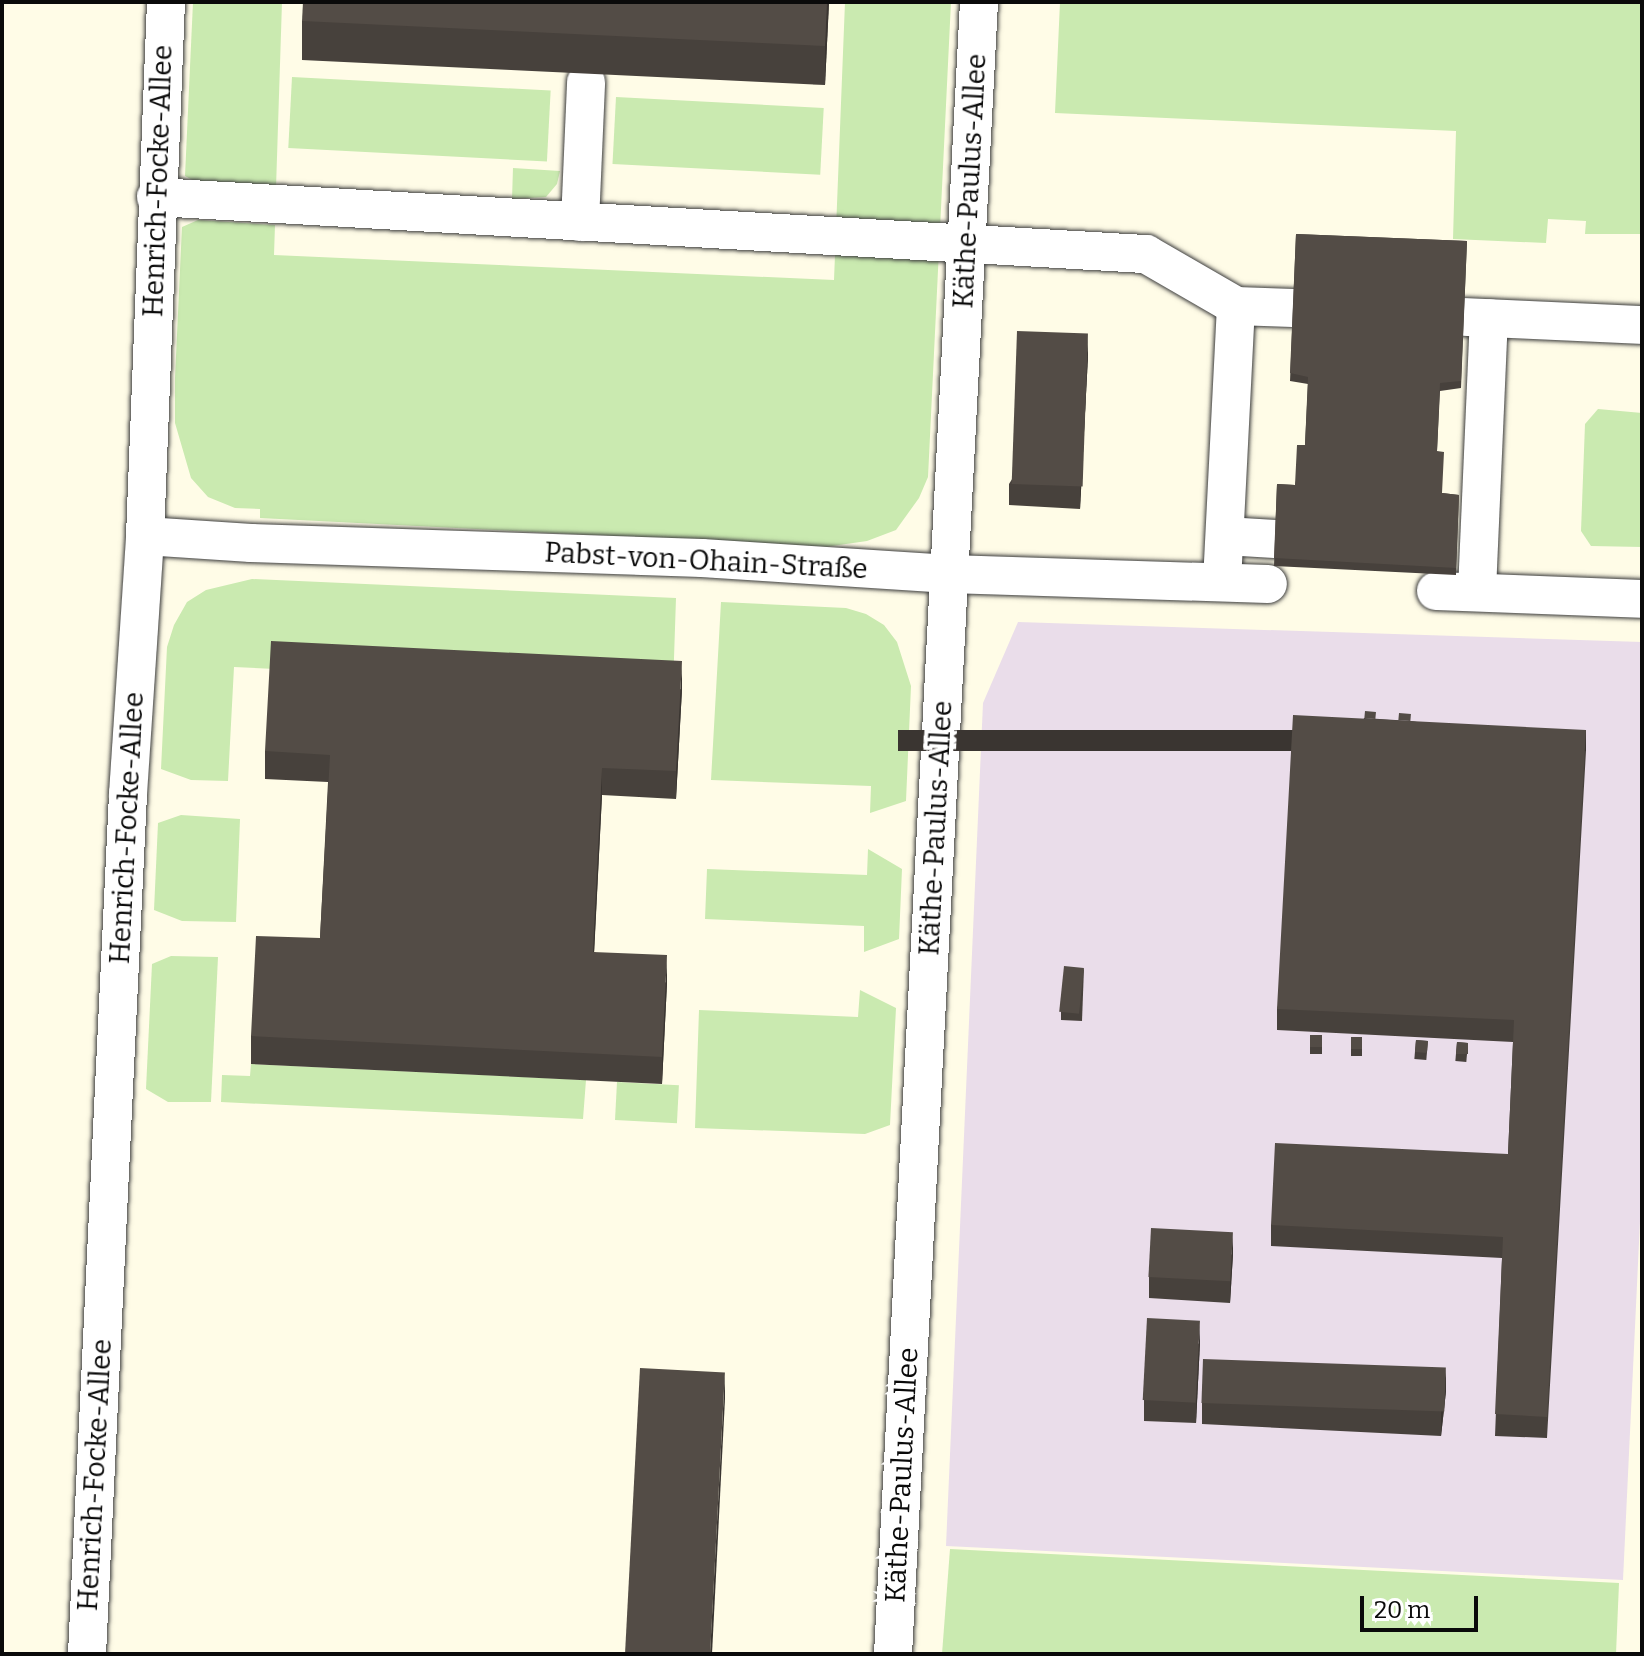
<!DOCTYPE html>
<html>
<head>
<meta charset="utf-8">
<style>
	body { margin:0 }
	#map { position:relative; width:1644px; height:1656px; overflow:hidden; background:#fffce7; font-family:Bitter,serif }
	div>[style] { position:absolute }
	[style*='--x'] { left:calc(var(--x)*1px); top:calc(var(--y)*1px); width:calc(var(--w)*1px); rotate:calc(var(--a)*1deg) }
	.industrial>* { inset:0; background:#eaddea }
	.green>* { inset:0; background:#caeab0; transform-origin:0 0 }
	.roads { filter:drop-shadow(0 0 2px #3d3d3d) drop-shadow(0 0 2px #3d3d3d) }
	.minor>* { height:38px; margin:-19px; padding:0 19px; transform-origin:19px; border-radius:19px; background:#fff }
	.wall>* { inset:0; background:#47413c; transform-origin:0 0 }
	.shaded-wall>* { inset:0; background:#3a3531; transform-origin:0 0 }
	.building>* { inset:0; background:#534c46; transform-origin:0 0 }
	span { translate:-50% -50%; white-space:nowrap; text-align:center; line-height:1.15; -webkit-text-stroke:8px #fff; paint-order:stroke }
	.street-label { font-size:28px; color:#0a0a0a }
	.frame { position:absolute; inset:0; border:4px solid #0a0a0a; pointer-events:none }
	.scale { position:absolute; left:1360px; top:1596px; width:118px; height:36px; box-sizing:border-box; border:4px solid #0a0a0a; border-top:0; padding-left:10px; font-size:24px; line-height:28px; white-space:nowrap; color:#0a0a0a; -webkit-text-stroke:6px #fff; paint-order:stroke }
</style>
</head>
<body>
<div id="map">
	<div class="industrial">
		<i style="clip-path:polygon(1018px 622px,1642px 642px,1642px 1179px,1623px 1580px,946px 1546px,983px 703px)"></i>
	</div>
	<div class="green">
		<i style="clip-path:polygon(193px 2px,282px 2px,276px 188px,200px 184px,185px 176px)"></i>
		<i style="clip-path:polygon(845px 2px,951px 2px,928px 477px,919px 498px,896px 530px,867px 541px,825px 547px,260px 518px,260px 509px,235px 508px,208px 497px,191px 478px,175px 423px,175px 378px,182px 227px,198px 220px,275px 225px,274px 255px,834px 280px)"></i>
		<i style="clip-path:polygon(1060px 2px,1642px 2px,1642px 234px,1585px 234px,1586px 221px,1548px 219px,1546px 243px,1453px 239px,1456px 131px,1055px 113px)"></i>
		<i style="left:292px;top:77px;width:259px;height:71px;rotate:3deg"></i>
		<i style="left:616px;top:97px;width:208px;height:67px;rotate:3deg"></i>
		<i style="clip-path:polygon(513px 168px,560px 171px,557px 184px,546px 197px,512px 199px)"></i>
		<i style="clip-path:polygon(1598px 409px,1642px 413px,1642px 547px,1591px 546px,1581px 531px,1585px 424px)"></i>
		<i style="clip-path:polygon(252px 579px,676px 598px,673px 688px,234px 667px,228px 781px,191px 780px,161px 769px,167px 647px,174px 625px,187px 602px,206px 590px)"></i>
		<i style="clip-path:polygon(721px 602px,846px 608px,866px 614px,884px 625px,897px 642px,911px 686px,906px 801px,870px 813px,871px 786px,711px 780px)"></i>
		<i style="clip-path:polygon(181px 815px,240px 819px,236px 922px,182px 921px,154px 910px,158px 823px)"></i>
		<i style="clip-path:polygon(868px 849px,902px 869px,899px 939px,864px 952px,864px 926px,705px 919px,707px 869px,867px 875px)"></i>
		<i style="clip-path:polygon(171px 956px,218px 957px,211px 1102px,168px 1102px,146px 1089px,152px 964px)"></i>
		<i style="clip-path:polygon(860px 990px,896px 1008px,890px 1125px,865px 1134px,695px 1128px,699px 1010px,858px 1017px)"></i>
		<i style="clip-path:polygon(251px 1064px,586px 1080px,583px 1119px,221px 1102px,222px 1075px,250px 1076px)"></i>
		<i style="left:617px;top:1082px;width:62px;height:38px;rotate:3deg"></i>
		<i style="clip-path:polygon(950px 1549px,1619px 1583px,1616px 1654px,942px 1654px)"></i>
	</div>
	<div class="roads">
		<div class="minor">
			<i style="--x:156;--y:197;--w:992;--a:3.3"></i>
			<i style="--x:1146;--y:254;--w:104;--a:30"></i>
			<i style="--x:1236;--y:306;--w:57;--a:2"></i>
			<i style="--x:580;--y:222;--w:140;--a:-87.5"></i>
			<i style="--x:1465;--y:317;--w:177;--a:2.6"></i>
			<i style="--x:145;--y:536;--w:106;--a:3.8"></i>
			<i style="--x:251;--y:543;--w:451;--a:1.9"></i>
			<i style="--x:702;--y:558;--w:248;--a:3.7"></i>
			<i style="--x:949;--y:574;--w:319;--a:1.8"></i>
			<i style="--x:1225;--y:536;--w:50;--a:3.4"></i>
			<i style="--x:1222;--y:582;--w:276;--a:-87.1"></i>
			<i style="--x:1436;--y:591;--w:206;--a:2.2"></i>
			<i style="--x:1477;--y:591;--w:273;--a:-87.5"></i>
			<i style="--x:87;--y:1654;--w:861;--a:-87.27"></i>
			<i style="--x:128;--y:794;--w:259;--a:-86.2"></i>
			<i style="--x:145;--y:536;--w:534;--a:-87.75"></i>
			<i style="--x:893;--y:1654;--w:1654;--a:-87.02"></i>
		</div>
	</div>
	<div class="wall">
		<i style="clip-path:polygon(829px 2px,825px 85px,302px 60px,302px 21px)"></i>
		<i style="clip-path:polygon(1296px 234px,1467px 241px,1461px 388px,1440px 391px,1437px 451px,1442px 493px,1459px 495px,1456px 575px,1274px 566px,1277px 484px,1295px 485px,1305px 445px,1308px 384px,1290px 381px)"></i>
		<i style="clip-path:polygon(1088px 356px,1080px 509px,1009px 505px,1009px 484px)"></i>
		<i style="clip-path:polygon(682px 689px,676px 799px,602px 795px,594px 952px,667px 983px,662px 1084px,251px 1064px,251px 1036px,320px 938px,328px 782px,265px 779px,265px 751px)"></i>
		<i style="clip-path:polygon(1364px 718px,1411px 721px,1586px 751px,1547px 1438px,1495px 1436px,1502px 1258px,1271px 1246px,1271px 1225px,1508px 1154px,1513px 1042px,1277px 1030px,1277px 1009px)"></i>
		<i style="clip-path:polygon(1084px 968px,1082px 1021px,1061px 1020px,1061px 1012px)"></i>
		<i style="left:1310px;top:1035px;width:12px;height:19px"></i>
		<i style="left:1351px;top:1037px;width:11px;height:19px"></i>
		<i style="left:1416px;top:1040px;width:12px;height:19px;rotate:5deg"></i>
		<i style="left:1457px;top:1042px;width:11px;height:19px;rotate:5deg"></i>
		<i style="clip-path:polygon(1233px 1254px,1230px 1303px,1149px 1298px,1149px 1277px)"></i>
		<i style="clip-path:polygon(1200px 1342px,1196px 1423px,1144px 1421px,1144px 1400px)"></i>
		<i style="clip-path:polygon(1446px 1391px,1441px 1436px,1202px 1424px,1202px 1403px)"></i>
	</div>
	<div class="shaded-wall">
		<i style="clip-path:polygon(827px 2px,829px 2px,825px 85px,825px 46px)"></i>
		<i style="clip-path:polygon(1088px 334px,1088px 356px,1080px 509px,1080px 487px)"></i>
		<i style="clip-path:polygon(682px 661px,682px 689px,676px 799px,676px 771px)"></i>
		<i style="left:1586px;top:730px;width:21px;height:688px;rotate:90deg"></i>
		<i style="clip-path:polygon(602px 768px,602px 795px,594px 955px,593px 952px)"></i>
		<i style="clip-path:polygon(667px 955px,667px 983px,662px 1084px,662px 1057px)"></i>
		<i style="clip-path:polygon(1233px 1232px,1233px 1254px,1230px 1303px,1230px 1281px)"></i>
		<i style="clip-path:polygon(1200px 1321px,1200px 1342px,1196px 1423px,1196px 1402px)"></i>
		<i style="clip-path:polygon(1446px 1369px,1446px 1391px,1441px 1436px,1441px 1414px)"></i>
		<i style="clip-path:polygon(725px 1372px,725px 1399px,712px 1654px,710px 1654px)"></i>
	</div>
	<div class="building">
		<i style="clip-path:polygon(303px 2px,827px 2px,825px 46px,302px 21px)"></i>
		<i style="clip-path:polygon(1296px 234px,1467px 241px,1461px 381px,1440px 383px,1437px 451px,1444px 452px,1442px 493px,1459px 495px,1456px 568px,1274px 558px,1277px 484px,1295px 485px,1297px 445px,1305px 445px,1308px 377px,1290px 373px)"></i>
		<i style="left:1017px;top:331px;width:71px;height:153px;rotate:2deg"></i>
		<i style="clip-path:polygon(271px 641px,682px 661px,676px 771px,602px 768px,594px 927px,593px 952px,667px 955px,662px 1057px,251px 1036px,256px 936px,320px 938px,330px 755px,265px 751px)"></i>
		<i style="left:1365px;top:711px;width:11px;height:7px;rotate:5deg"></i>
		<i style="left:1399px;top:713px;width:12px;height:7px;rotate:5deg"></i>
		<i style="clip-path:polygon(1293px 715px,1586px 730px,1547px 1417px,1495px 1414px,1503px 1237px,1271px 1225px,1275px 1143px,1508px 1154px,1514px 1020px,1277px 1009px)"></i>
		<i style="left:1064px;top:966px;width:20px;height:46px;rotate:6deg"></i>
		<i style="left:1310px;top:1035px;width:12px;height:12px"></i>
		<i style="left:1351px;top:1037px;width:11px;height:12px"></i>
		<i style="left:1416px;top:1040px;width:12px;height:12px;rotate:5deg"></i>
		<i style="clip-path:polygon(1457px 1042px,1468px 1043px,1468px 1054px,1456px 1054px)"></i>
		<i style="left:1151px;top:1228px;width:82px;height:49px;rotate:3deg"></i>
		<i style="left:1147px;top:1318px;width:53px;height:82px;rotate:3deg"></i>
		<i style="left:1203px;top:1359px;width:243px;height:44px;rotate:2deg"></i>
		<i style="left:640px;top:1368px;width:85px;height:286px;rotate:3deg"></i>
	</div>
	<div class="street-label">
		<span style="left:158px;top:181px;rotate:-88deg">Henrich-Focke-Allee</span>
		<span style="left:970px;top:181px;rotate:-87deg">Käthe-Paulus-Allee</span>
		<span style="left:706px;top:561px;rotate:3deg">Pabst-von-Ohain-Straße</span>
		<span style="left:127px;top:828px;rotate:-87deg">Henrich-Focke-Allee</span>
		<span style="left:936px;top:828px;rotate:-87deg">Käthe-Paulus-Allee</span>
		<span style="left:95px;top:1475px;rotate:-87deg">Henrich-Focke-Allee</span>
		<span style="left:902px;top:1475px;rotate:-87deg">Käthe-Paulus-Allee</span>
	</div>
	<div class="frame"></div>
	<div class="scale">20 m</div>
</div>
</body>
</html>
